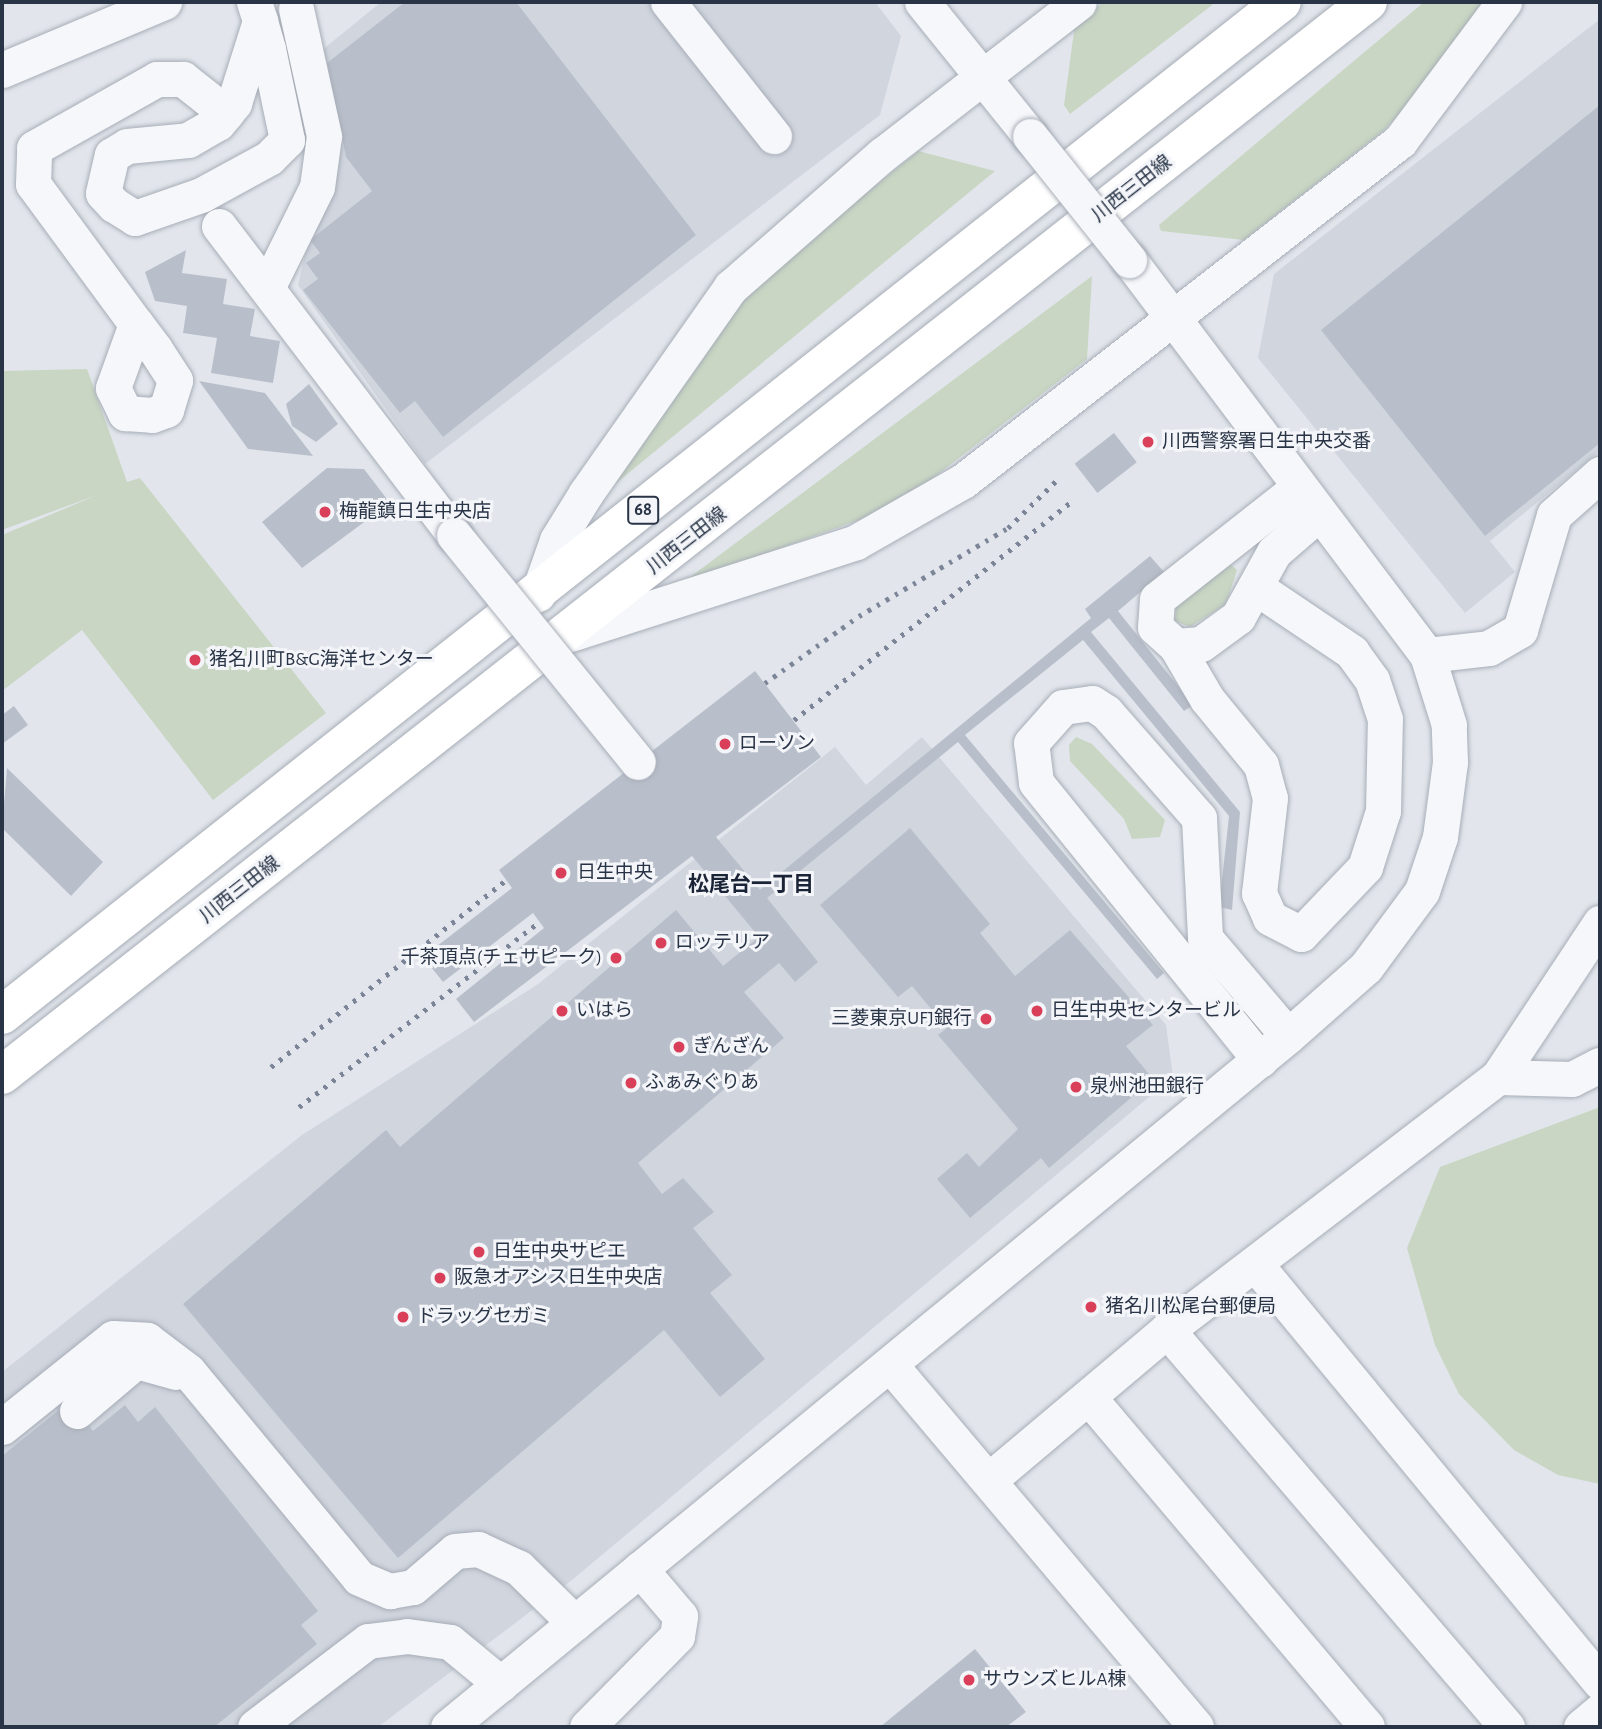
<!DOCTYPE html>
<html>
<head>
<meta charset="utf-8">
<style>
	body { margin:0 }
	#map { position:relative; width:1602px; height:1729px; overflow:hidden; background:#e2e6ec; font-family:"Alegreya Sans","Noto Sans JP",sans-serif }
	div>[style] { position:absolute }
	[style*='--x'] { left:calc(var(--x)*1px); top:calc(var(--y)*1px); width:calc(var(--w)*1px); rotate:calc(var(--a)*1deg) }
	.built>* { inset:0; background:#d0d5de }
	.green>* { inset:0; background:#c8d6c3 }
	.building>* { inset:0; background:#b9bfca; transform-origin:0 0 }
	.roads { filter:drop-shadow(0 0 2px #a7adb7) drop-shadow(0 0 2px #a7adb7) }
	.minor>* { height:35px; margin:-17.5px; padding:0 17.5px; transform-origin:17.5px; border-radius:17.5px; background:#f6f7fa }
	.major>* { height:38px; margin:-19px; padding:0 19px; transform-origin:19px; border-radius:19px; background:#fff }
	.rail>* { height:5px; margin-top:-2.5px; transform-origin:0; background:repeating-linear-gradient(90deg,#7b8597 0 3.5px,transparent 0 10.5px) }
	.bridges { filter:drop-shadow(0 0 2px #a7adb7) drop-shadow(0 0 2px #a7adb7) }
	.minor-bridge>* { height:35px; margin:-17.5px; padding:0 17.5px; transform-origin:17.5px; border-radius:17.5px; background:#f6f7fa }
	.dots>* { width:19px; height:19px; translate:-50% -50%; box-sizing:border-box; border:4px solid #f3f5f9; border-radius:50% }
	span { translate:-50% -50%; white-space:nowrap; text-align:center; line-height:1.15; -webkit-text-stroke:6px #f3f5f9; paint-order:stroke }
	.shield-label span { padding:2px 5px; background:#f3f5f9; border:2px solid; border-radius:5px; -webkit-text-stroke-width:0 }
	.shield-label { font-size:18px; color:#293446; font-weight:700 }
	.street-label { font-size:19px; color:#293446 }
	.poi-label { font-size:19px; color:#293446 }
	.left { translate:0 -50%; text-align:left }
	.right { translate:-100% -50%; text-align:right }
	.neighbourhood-label { font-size:21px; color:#1b2436; font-weight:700 }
	.frame { position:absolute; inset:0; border:4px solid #293446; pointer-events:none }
</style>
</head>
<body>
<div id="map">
	<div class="built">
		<i style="clip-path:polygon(381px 2px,875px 2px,901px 36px,880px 115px,425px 464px,298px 285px,308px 241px,321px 51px)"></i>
		<i style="clip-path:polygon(1600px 19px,1600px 451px,1490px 541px,1515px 572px,1465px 613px,1258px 358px,1274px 274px)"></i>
		<i style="clip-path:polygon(922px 737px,1166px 1025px,1173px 1077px,572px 1580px,378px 1727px,2px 1727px,2px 1372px,302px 1135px,538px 984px,835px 747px,866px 785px)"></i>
	</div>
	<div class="green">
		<i style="clip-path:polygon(1104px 2px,1216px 2px,1070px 114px,1064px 105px,1075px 24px)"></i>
		<i style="clip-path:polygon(1424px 2px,1482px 2px,1419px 94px,1383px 131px,1244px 240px,1161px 231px,1159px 225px)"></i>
		<i style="clip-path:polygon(918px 151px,995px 171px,614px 485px,723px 320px,758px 281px)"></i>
		<i style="clip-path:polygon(1092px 276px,1087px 359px,915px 492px,870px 516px,681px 584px)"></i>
		<i style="clip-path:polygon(87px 369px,127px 482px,140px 478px,326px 713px,213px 800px,82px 630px,2px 691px,2px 535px,97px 495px,2px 530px,2px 371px)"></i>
		<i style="clip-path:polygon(1230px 564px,1237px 570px,1226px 604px,1190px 627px,1175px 621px,1176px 606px)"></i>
		<i style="clip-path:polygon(1076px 737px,1092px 744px,1165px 820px,1160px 837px,1132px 839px,1124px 819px,1070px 761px,1069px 745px)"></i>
		<i style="clip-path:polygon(1600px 1107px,1600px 1484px,1558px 1475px,1514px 1450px,1459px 1394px,1435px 1345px,1407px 1248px,1440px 1167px)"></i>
	</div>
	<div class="building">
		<i style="clip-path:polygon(405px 2px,516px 2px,696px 235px,443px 437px,415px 401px,400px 413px,303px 290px,318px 279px,306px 263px,320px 253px,310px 240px,372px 191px,346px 157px,327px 63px)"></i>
		<i style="clip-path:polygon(1600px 105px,1600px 443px,1485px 536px,1321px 330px)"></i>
		<i style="clip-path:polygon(186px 250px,182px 273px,227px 279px,223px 304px,255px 309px,250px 336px,280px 341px,273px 383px,211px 373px,217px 338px,183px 333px,187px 306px,155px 301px,145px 272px)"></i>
		<i style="clip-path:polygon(199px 381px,265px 393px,313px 456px,248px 449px)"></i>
		<i style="clip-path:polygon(309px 384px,338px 424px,316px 442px,292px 426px,286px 404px)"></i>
		<i style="left:1114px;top:433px;width:37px;height:50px;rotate:52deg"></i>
		<i style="clip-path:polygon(327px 468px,364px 469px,390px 503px,302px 568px,262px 522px)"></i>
		<i style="clip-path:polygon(1150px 556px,1164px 572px,1118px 611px,1193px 705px,1184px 711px,1109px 618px,1091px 632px,1240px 812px,1232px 910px,1219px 907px,1229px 816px,1083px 640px,965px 735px,1164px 973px,1157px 979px,958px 742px,767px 898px,818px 962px,795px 982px,779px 963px,744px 992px,784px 1038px,638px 1163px,662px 1194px,683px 1178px,714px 1212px,693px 1228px,732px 1275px,710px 1293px,765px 1359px,720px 1397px,664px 1330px,398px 1558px,183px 1304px,386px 1130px,400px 1147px,676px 910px,723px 966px,759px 937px,692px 856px,474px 1022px,456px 999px,544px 928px,533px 913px,443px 982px,423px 957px,512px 888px,499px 870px,755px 671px,821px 757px,716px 837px,760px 890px,1091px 618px,1085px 609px)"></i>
		<i style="clip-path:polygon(14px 706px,28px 725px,2px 744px,2px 715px)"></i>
		<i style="clip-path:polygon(7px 768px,103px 862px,71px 896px,2px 828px)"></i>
		<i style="clip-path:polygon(910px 828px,990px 924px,980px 933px,1015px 976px,1070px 930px,1153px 1025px,1126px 1046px,1153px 1079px,1049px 1168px,1041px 1158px,970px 1218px,937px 1179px,967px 1153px,979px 1167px,1018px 1129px,938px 1035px,947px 1028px,912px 986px,898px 997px,820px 905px)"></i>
		<i style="clip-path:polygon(70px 1401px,93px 1431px,125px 1405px,138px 1422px,155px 1407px,318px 1611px,301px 1625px,317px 1644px,214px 1727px,2px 1727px,2px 1456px)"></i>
		<i style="clip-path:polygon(975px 1649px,1026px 1712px,1006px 1727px,880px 1727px)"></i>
	</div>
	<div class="roads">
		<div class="minor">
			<i style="--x:254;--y:2;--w:20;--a:72"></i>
			<i style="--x:260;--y:21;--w:29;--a:74"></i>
			<i style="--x:268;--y:49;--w:93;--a:78.2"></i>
			<i style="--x:287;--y:140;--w:25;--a:135"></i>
			<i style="--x:269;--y:158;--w:77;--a:151.4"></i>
			<i style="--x:201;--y:195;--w:70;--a:160.8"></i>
			<i style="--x:135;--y:218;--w:25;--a:-148"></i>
			<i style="--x:114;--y:205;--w:16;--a:-133"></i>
			<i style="--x:103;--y:193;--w:39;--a:-77"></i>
			<i style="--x:112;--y:155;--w:17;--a:-31"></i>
			<i style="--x:127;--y:146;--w:61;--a:-5.6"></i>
			<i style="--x:188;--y:140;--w:34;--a:-30"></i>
			<i style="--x:218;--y:123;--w:26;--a:-51"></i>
			<i style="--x:234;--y:103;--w:86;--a:-72.4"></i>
			<i style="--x:668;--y:2;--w:171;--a:51.7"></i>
			<i style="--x:922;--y:2;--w:172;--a:51.1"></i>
			<i style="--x:2;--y:70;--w:176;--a:-22.8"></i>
			<i style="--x:219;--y:226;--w:388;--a:52.7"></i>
			<i style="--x:268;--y:286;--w:110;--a:-63.7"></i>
			<i style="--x:317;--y:187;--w:51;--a:-82.2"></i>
			<i style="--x:324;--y:136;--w:130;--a:-102.4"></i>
			<i style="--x:136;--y:324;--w:68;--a:109.8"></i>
			<i style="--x:113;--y:388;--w:28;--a:64"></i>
			<i style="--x:125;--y:413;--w:27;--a:4"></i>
			<i style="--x:152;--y:415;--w:15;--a:-20"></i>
			<i style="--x:166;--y:410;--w:31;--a:-73"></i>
			<i style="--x:175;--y:380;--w:37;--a:-123"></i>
			<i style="--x:155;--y:349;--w:31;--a:-127"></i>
			<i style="--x:136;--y:324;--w:174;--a:-126.3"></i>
			<i style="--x:33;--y:184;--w:36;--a:-88"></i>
			<i style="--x:34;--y:148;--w:141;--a:-29.3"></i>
			<i style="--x:157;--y:79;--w:26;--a:0"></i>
			<i style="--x:183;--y:79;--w:55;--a:38.3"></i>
			<i style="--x:1298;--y:488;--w:179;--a:141.8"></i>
			<i style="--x:1157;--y:599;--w:28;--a:94"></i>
			<i style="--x:1155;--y:627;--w:28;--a:42"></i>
			<i style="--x:1176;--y:646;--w:25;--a:-5"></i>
			<i style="--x:1201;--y:644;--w:46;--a:-36.1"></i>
			<i style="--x:1238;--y:617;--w:74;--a:-61"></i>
			<i style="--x:1274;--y:552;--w:58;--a:-40.8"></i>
			<i style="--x:538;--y:594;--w:57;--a:-70.6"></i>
			<i style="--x:557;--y:540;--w:55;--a:-58.3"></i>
			<i style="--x:586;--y:493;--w:252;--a:-54.9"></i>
			<i style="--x:731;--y:287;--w:201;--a:-41.2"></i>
			<i style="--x:882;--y:155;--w:249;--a:-37.8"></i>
			<i style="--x:570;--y:634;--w:300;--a:-17.8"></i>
			<i style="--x:856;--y:542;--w:123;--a:-29.7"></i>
			<i style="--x:963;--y:481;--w:554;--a:-37.88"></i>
			<i style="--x:1400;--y:141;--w:174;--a:-53.2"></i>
			<i style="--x:1176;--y:646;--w:61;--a:59.7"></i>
			<i style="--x:1207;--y:699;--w:85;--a:50.7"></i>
			<i style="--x:1261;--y:765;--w:34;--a:75"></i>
			<i style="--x:1270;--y:798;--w:96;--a:96.6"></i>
			<i style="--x:1259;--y:893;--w:27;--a:66"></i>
			<i style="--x:1270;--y:918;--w:35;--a:27"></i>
			<i style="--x:1301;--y:934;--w:93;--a:-46.3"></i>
			<i style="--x:1365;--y:867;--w:59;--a:-72.2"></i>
			<i style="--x:1383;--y:811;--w:92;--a:-88.8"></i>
			<i style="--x:1385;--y:719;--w:41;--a:-108.4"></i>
			<i style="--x:1372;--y:680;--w:34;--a:-126"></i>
			<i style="--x:1352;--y:652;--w:115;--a:-146"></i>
			<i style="--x:1427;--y:655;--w:62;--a:-6.4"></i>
			<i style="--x:1489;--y:648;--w:36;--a:-30"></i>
			<i style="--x:1520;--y:630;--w:120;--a:-73.5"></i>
			<i style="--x:1554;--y:515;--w:62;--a:-41.7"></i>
			<i style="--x:1260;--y:1060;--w:357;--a:-128.9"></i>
			<i style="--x:1036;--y:782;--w:39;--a:-97"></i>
			<i style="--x:1031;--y:743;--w:48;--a:-48.4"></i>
			<i style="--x:1063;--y:707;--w:29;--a:-8"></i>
			<i style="--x:1092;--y:703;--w:17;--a:33"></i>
			<i style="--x:1106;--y:712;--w:141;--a:48.7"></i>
			<i style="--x:1199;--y:818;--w:120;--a:87.1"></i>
			<i style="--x:1205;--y:938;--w:128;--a:49.7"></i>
			<i style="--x:1498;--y:1077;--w:74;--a:1.5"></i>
			<i style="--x:1572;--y:1079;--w:31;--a:-27"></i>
			<i style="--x:1256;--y:1265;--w:541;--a:50.48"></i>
			<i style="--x:1167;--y:1330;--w:523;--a:49.42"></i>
			<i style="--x:892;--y:1367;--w:471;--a:49.8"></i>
			<i style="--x:1090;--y:1399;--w:429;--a:49.8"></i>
			<i style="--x:77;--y:1411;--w:77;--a:-40.3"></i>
			<i style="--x:136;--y:1361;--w:41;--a:15.4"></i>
			<i style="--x:2;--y:1427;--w:142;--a:-38.7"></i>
			<i style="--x:113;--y:1338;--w:34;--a:3"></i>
			<i style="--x:147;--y:1340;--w:51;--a:37.1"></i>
			<i style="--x:188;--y:1371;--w:268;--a:50.4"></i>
			<i style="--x:359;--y:1578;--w:34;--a:23"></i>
			<i style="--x:390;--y:1591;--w:23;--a:-10"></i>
			<i style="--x:413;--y:1587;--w:55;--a:-40.6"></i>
			<i style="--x:455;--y:1551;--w:23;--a:-5"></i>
			<i style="--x:478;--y:1549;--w:45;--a:24.9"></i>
			<i style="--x:519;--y:1568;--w:78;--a:44.5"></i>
			<i style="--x:989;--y:1480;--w:233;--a:-40.1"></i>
			<i style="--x:1167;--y:1330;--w:417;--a:-37.4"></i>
			<i style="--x:1498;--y:1077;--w:185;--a:-56.5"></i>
			<i style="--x:255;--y:1727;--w:142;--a:-37.3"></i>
			<i style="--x:368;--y:1641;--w:39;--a:-7"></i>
			<i style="--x:407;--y:1636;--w:43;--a:7.9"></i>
			<i style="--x:450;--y:1642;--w:66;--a:39.5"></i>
			<i style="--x:448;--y:1727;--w:1088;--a:-39.44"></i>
			<i style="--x:1288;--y:1036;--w:104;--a:-41.5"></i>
			<i style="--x:1366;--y:967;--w:94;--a:-53.6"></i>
			<i style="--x:1422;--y:891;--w:57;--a:-71.6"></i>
			<i style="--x:1440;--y:837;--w:76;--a:-82.4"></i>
			<i style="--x:1450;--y:762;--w:37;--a:-92"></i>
			<i style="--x:1449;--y:725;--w:73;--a:-107.4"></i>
			<i style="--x:1427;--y:655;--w:495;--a:-127"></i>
			<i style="--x:587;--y:1727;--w:128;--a:-45.3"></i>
			<i style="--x:677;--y:1636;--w:20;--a:-81"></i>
			<i style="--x:680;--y:1616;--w:62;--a:-130.4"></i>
			<i style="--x:1581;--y:1727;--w:25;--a:-40"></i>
		</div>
		<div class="major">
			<i style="--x:2;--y:1015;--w:1632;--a:-38.36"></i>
			<i style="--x:2;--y:1075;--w:1737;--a:-38.15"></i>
		</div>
	</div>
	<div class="rail">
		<i style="--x:765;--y:683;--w:115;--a:-35.5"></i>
		<i style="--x:859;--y:616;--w:173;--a:-30.6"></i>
		<i style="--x:1008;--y:528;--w:67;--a:-44.4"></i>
		<i style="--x:794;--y:720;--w:352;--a:-38.2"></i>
		<i style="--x:271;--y:1067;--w:300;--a:-38.5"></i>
		<i style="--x:299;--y:1107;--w:303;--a:-37.6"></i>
	</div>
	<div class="bridges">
		<div class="minor-bridge">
			<i style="--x:1030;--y:136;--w:159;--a:51.4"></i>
			<i style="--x:454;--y:535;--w:292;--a:51"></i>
		</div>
	</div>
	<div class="dots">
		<i style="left:1148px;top:442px;background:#d93f58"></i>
		<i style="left:325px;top:512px;background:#d93f58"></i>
		<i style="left:195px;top:660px;background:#d93f58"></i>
		<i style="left:725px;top:744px;background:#d93f58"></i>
		<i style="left:561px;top:873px;background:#d93f58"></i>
		<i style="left:661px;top:943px;background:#d93f58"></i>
		<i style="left:616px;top:958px;background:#d93f58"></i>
		<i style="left:562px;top:1011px;background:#d93f58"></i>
		<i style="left:1037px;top:1011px;background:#d93f58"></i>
		<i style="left:986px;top:1019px;background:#d93f58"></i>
		<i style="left:679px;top:1047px;background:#d93f58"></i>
		<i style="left:631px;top:1083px;background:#d93f58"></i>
		<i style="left:1076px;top:1087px;background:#d93f58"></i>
		<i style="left:479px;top:1252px;background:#d93f58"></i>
		<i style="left:440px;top:1278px;background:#d93f58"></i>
		<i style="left:1091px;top:1307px;background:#d93f58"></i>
		<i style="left:403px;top:1317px;background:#d93f58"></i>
		<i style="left:969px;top:1680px;background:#d93f58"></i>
	</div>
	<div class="shield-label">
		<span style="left:643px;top:510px">68</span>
	</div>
	<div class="street-label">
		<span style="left:1132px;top:189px;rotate:-38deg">川西三田線</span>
		<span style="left:687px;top:541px;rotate:-38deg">川西三田線</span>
		<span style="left:240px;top:890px;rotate:-38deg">川西三田線</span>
	</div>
	<div class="poi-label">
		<span class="left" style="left:1162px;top:442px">川西警察署日生中央交番</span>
		<span class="left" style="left:339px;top:512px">梅龍鎮日生中央店</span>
		<span class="left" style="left:209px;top:660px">猪名川町B&amp;G海洋センター</span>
		<span class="left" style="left:739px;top:744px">ローソン</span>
		<span class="left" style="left:577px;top:873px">日生中央</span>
		<span class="left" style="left:675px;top:943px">ロッテリア</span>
		<span class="right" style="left:602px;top:958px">千茶頂点(チェサピーク)</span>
		<span class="left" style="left:576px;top:1011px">いはら</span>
		<span class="left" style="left:1051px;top:1011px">日生中央センタービル</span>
		<span class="right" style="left:972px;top:1019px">三菱東京UFJ銀行</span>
		<span class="left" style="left:693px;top:1047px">ぎんざん</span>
		<span class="left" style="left:645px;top:1083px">ふぁみぐりあ</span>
		<span class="left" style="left:1090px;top:1087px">泉州池田銀行</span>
		<span class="left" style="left:493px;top:1252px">日生中央サピエ</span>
		<span class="left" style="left:454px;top:1278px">阪急オアシス日生中央店</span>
		<span class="left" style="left:1105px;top:1307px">猪名川松尾台郵便局</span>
		<span class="left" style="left:417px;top:1317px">ドラッグセガミ</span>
		<span class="left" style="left:983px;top:1680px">サウンズヒルA棟</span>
	</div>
	<div class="neighbourhood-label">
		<span style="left:751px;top:885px">松尾台一丁目</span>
	</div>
	<div class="frame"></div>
</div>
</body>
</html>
